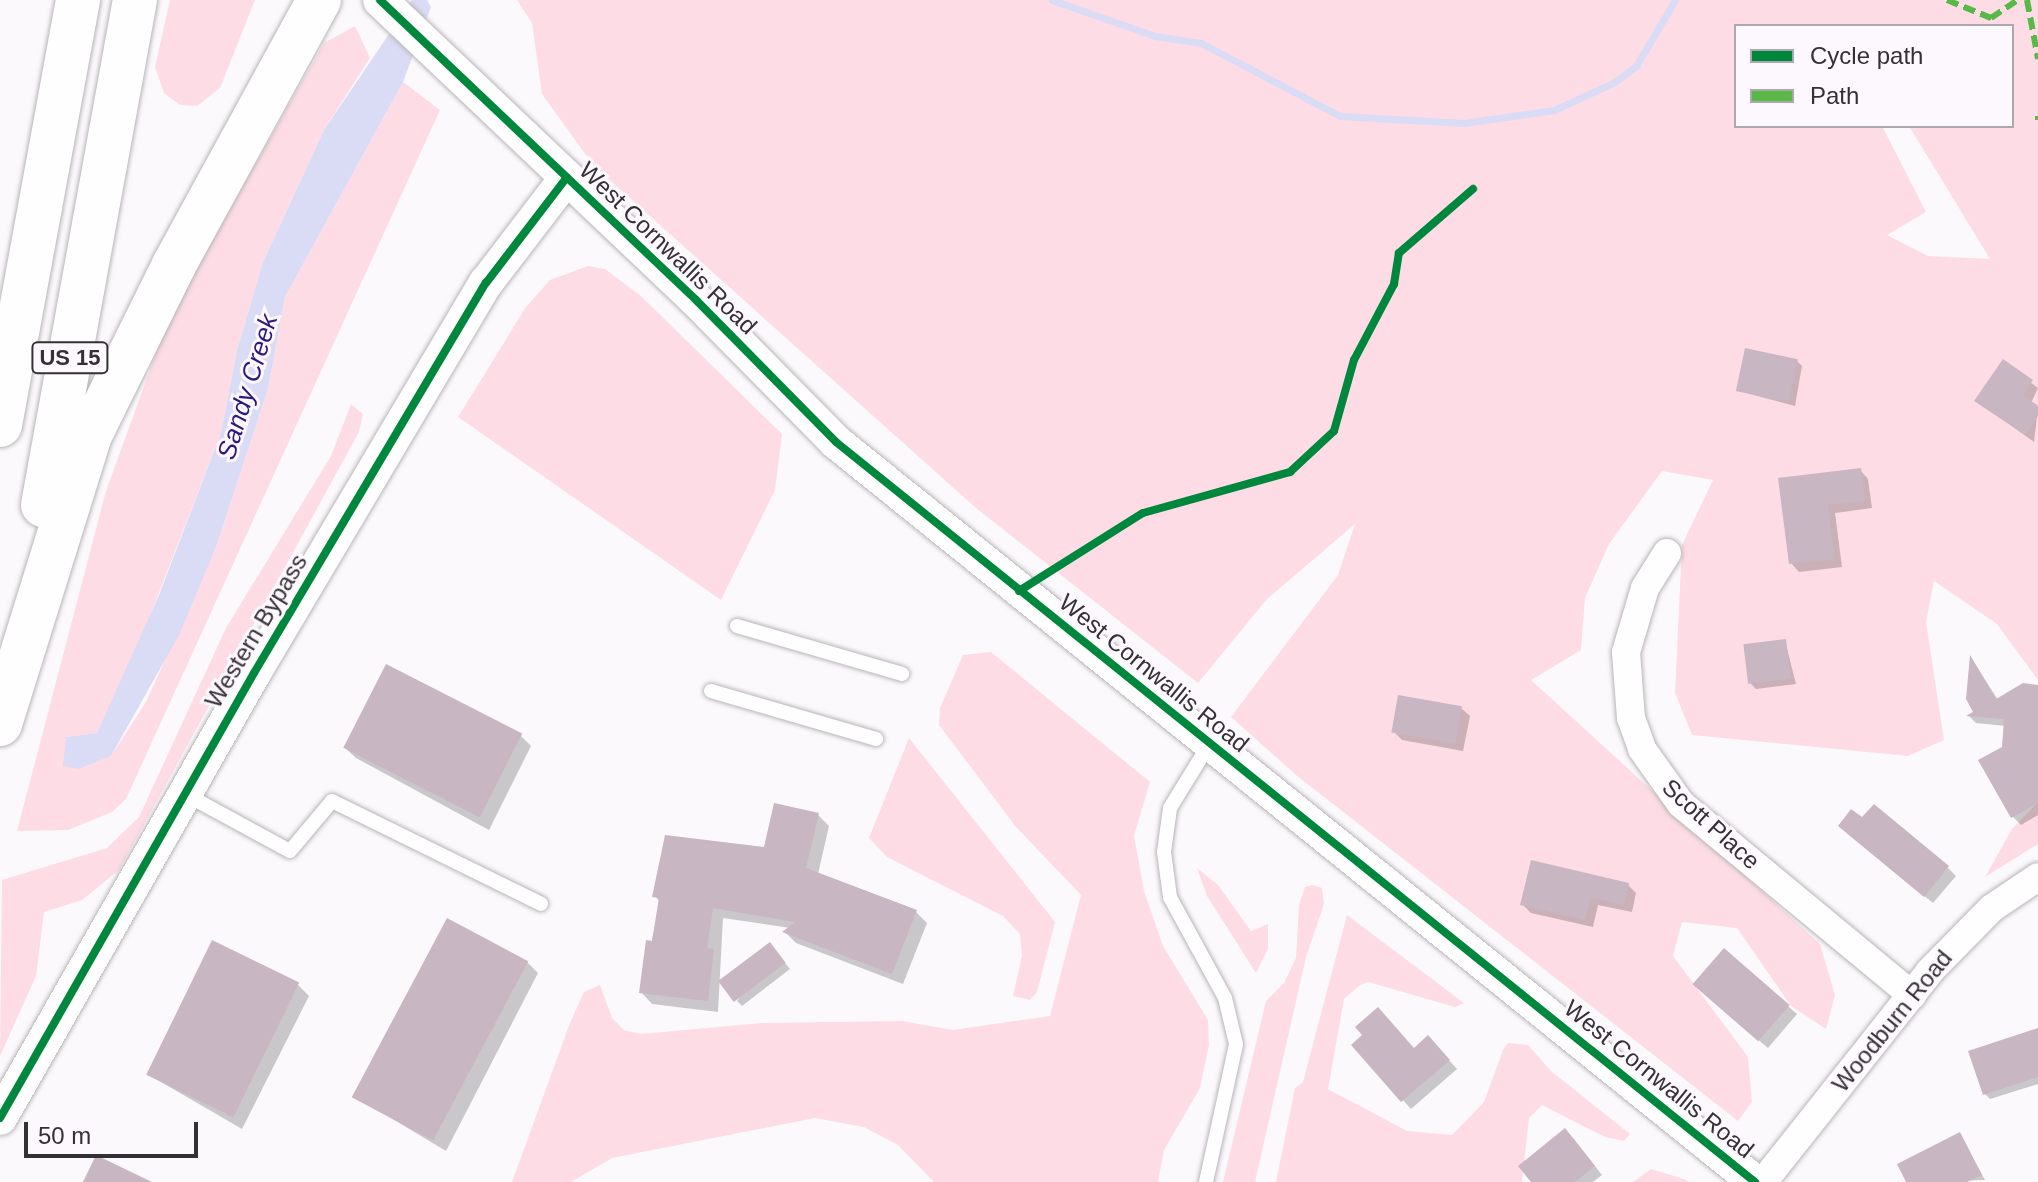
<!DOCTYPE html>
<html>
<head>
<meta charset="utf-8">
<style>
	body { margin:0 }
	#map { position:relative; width:2038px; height:1182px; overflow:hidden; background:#fcf9fd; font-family:Helvetica,sans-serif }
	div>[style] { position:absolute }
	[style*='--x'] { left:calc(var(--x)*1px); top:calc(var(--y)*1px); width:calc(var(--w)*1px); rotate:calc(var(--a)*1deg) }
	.green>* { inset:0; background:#fddce5 }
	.water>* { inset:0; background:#dadbf5 }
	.shadow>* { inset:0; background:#0003 }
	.stream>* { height:7px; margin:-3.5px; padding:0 3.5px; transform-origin:3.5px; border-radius:3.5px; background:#dadbf5 }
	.building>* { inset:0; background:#c8b6c2; transform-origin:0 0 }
	.roads { filter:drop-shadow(0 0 2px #b8b5b8) drop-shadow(0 0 2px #b8b5b8) }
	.service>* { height:14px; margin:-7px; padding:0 7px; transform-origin:7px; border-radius:7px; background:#fffeff }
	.minor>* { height:28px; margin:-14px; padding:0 14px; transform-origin:14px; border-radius:14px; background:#fffeff }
	.tertiary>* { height:34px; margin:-17px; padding:0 17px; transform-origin:17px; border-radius:17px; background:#fffeff }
	.motorway>* { height:44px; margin:-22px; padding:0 22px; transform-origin:22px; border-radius:22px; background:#fffeff }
	.quiet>* { height:6px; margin-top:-3px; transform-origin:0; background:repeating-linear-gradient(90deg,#58b947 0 12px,transparent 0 18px) }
	.cycleway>* { height:8px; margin:-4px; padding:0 4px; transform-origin:4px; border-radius:4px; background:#00873e }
	span { translate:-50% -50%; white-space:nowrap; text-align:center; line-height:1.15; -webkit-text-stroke:6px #fdf8fe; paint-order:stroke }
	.shield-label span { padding:2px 6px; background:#fdf8fe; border:2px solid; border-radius:6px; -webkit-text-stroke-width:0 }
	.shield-label { font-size:22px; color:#333133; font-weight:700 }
	.street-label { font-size:24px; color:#333133 }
	.water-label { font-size:26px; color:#2c1a7c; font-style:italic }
	.legend { position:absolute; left:1734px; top:24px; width:280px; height:104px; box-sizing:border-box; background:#fdf8fe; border:2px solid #aca8ad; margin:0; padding:10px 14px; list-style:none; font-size:24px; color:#333133 }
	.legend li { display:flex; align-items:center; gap:16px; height:40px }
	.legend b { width:40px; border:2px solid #aca8ad }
	.scale { position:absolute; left:24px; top:1122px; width:174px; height:36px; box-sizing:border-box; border:4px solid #333133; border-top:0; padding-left:10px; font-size:24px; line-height:28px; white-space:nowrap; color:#333133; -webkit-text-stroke:6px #fdf8fe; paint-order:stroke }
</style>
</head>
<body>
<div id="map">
	<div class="green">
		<i style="clip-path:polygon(170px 0,255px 0,220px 88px,197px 106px,180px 105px,164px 93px,155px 67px)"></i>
		<i style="clip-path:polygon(evenodd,517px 0,2038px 0,2038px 680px,1997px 624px,1934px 581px,1926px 622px,1944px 740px,1908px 756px,1692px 735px,1675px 693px,1682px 545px,1713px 480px,1662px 471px,1609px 544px,1585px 598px,1581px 650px,1531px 680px,1820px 944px,1835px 995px,1826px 1029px,1791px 1006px,1737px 928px,1682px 922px,1673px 956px,1748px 1057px,1752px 1102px,1738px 1121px,1296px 775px,1231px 717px,1338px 575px,1355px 524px,1267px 599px,1198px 683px,976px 508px,594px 166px,542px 94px,532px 23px,517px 0,1736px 26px,2012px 26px,2012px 126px,1909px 126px,1990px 259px,1928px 256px,1887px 235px,1926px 212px,1882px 126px,1736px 126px,1736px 26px)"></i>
		<i style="clip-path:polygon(355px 26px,370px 58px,324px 130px,263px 262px,237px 350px,221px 433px,122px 688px,97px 733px,66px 737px,111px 756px,146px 702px,216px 547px,268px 389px,285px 297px,403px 82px,440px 110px,126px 799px,112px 812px,68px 830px,17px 831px,106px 491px,170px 315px,324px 43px)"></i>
		<i style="clip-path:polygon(588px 266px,605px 269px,641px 296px,782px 434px,775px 490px,721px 600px,458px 417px,526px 307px,550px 280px)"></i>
		<i style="clip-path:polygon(351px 404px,363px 414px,359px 432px,119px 870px,82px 900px,44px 912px,36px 976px,0 1056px,2px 880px,107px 848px,139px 817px,226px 628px,331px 456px)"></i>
		<i style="clip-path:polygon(991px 652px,1150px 782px,1134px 836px,1144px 891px,1163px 946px,1208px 1020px,1209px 1045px,1200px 1088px,1164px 1150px,1158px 1182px,934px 1182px,898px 1145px,864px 1127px,815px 1118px,612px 1158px,571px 1182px,512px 1182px,570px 1023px,584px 992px,600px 985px,612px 1018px,624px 1030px,641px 1034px,762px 1023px,902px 1021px,953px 1030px,1050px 1016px,1081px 895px,1016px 827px,939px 725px,940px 708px,963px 655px)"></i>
		<i style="clip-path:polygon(909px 738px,1055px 922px,1037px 992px,1030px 1000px,1013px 996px,1022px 956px,1020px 934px,1003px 916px,887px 857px,869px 838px)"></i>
		<i style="clip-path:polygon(2038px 802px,2038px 844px,1985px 877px,2012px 829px)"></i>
		<i style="clip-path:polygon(1197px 868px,1218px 885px,1251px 931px,1268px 924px,1268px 949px,1256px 973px,1207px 896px)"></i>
		<i style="clip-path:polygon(1313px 885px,1322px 888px,1324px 904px,1306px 957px,1255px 1182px,1223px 1182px,1266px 1001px,1284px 983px,1296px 958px,1299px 905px,1305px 887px)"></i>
		<i style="clip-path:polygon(1347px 915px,1464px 1003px,1455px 1007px,1368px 982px,1360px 985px,1344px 999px,1328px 1089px,1407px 1131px,1452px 1135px,1484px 1102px,1503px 1050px,1508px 1043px,1528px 1045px,1551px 1071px,1630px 1134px,1624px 1141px,1605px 1137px,1542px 1105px,1529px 1118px,1522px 1182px,1276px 1182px,1295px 1088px,1303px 1082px)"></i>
		<i style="clip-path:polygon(1651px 1169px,1684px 1179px,1690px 1182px,1633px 1182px)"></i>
	</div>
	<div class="water">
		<i style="clip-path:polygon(412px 0,427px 0,431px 7px,403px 82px,285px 297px,268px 389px,216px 547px,179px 635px,111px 756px,78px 769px,63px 766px,66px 737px,97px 733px,159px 595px,221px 433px,237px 350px,263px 262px,324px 130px)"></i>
	</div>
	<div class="shadow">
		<i style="clip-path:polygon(1797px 361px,1802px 366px,1795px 406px,1739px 391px)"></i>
		<i style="clip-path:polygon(2003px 362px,2038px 388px,2031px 403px,2038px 408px,2034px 442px,1977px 401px)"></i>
		<i style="clip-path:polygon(1860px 470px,1868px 479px,1872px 508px,1835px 513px,1842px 567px,1799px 572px,1791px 563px,1780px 480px)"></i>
		<i style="clip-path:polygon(1785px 641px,1796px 684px,1756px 689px,1751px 684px)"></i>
		<i style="clip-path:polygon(1972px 659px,1998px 700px,2038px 687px,2038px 815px,2021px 825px,2013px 817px,2006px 726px,1976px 723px,1969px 716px,1976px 713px)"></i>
		<i style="clip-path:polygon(1461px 708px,1470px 716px,1463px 751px,1402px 740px,1394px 732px)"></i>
		<i style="clip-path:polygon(520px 735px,531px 746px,489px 830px,356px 758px,344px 747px)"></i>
		<i style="clip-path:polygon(818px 815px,829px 826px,818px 874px,916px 912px,927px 923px,903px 984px,796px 943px,785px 932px,790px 928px,723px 918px,718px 1012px,652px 1004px,641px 992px,660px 902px,655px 896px,766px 849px)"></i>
		<i style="clip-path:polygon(1848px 834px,1948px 868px,1956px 876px,1933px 903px)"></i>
		<i style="clip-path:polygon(1628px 885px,1636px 893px,1632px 912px,1598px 905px,1593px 927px,1531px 913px,1522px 904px)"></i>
		<i style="clip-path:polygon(774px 950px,790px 969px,742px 1006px,737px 1001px)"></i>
		<i style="clip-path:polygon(1725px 951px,1797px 1014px,1768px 1048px,1703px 993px)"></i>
		<i style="clip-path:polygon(527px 962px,538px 973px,446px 1151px,359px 1099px)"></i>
		<i style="clip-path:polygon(298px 985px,309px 996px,242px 1129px,149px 1075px)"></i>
		<i style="clip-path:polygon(2038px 1033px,2038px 1084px,1990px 1099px,1985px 1094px)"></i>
		<i style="clip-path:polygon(1354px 1045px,1414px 1050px,1436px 1046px,1457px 1069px,1411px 1109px)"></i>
		<i style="clip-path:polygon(1960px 1135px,1985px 1180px,1908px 1182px)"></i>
		<i style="clip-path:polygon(1573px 1138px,1602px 1175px,1593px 1182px,1533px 1182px)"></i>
	</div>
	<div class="stream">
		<i style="--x:1052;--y:0;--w:109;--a:19.3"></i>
		<i style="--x:1155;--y:36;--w:47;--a:8.7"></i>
		<i style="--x:1201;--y:43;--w:157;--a:27.7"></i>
		<i style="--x:1340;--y:116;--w:124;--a:3.2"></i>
		<i style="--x:1464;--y:123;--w:91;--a:-8.2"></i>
		<i style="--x:1554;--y:110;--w:65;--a:-24.6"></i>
		<i style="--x:1613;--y:83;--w:29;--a:-36"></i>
		<i style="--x:1636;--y:66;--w:77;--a:-59.4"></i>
	</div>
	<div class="building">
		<i style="left:1745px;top:348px;width:54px;height:44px;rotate:12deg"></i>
		<i style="clip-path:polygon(2003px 359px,2033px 380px,2023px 395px,2038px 406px,2038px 416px,2025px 435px,1974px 401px)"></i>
		<i style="clip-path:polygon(1861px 468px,1865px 501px,1828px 505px,1835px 559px,1789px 564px,1778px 478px)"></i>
		<i style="left:1786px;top:639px;width:40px;height:43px;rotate:83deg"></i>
		<i style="clip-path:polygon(1970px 655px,1996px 699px,2023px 683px,2038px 685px,2038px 803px,2011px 818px,1978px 760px,2002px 747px,2004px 719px,1966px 716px,1973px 712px,1966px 699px)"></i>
		<i style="left:386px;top:664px;width:153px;height:94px;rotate:27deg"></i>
		<i style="left:1398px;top:695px;width:65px;height:38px;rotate:10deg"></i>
		<i style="clip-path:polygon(774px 803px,819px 813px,806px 868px,917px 910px,892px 974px,782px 932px,795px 922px,713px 908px,707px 948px,714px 949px,708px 1001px,639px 993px,646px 940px,652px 941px,659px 898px,652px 897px,665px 835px,764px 847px)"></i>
		<i style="clip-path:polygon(1874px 804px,1949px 866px,1924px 897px,1838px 826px,1851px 809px,1862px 817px)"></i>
		<i style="clip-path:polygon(1531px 860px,1629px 883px,1624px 905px,1591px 898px,1585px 920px,1520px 905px)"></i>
		<i style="left:447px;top:918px;width:92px;height:203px;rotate:28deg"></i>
		<i style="left:212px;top:940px;width:97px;height:150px;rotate:26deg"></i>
		<i style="left:770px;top:942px;width:26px;height:65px;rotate:53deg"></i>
		<i style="left:1724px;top:948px;width:87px;height:48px;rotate:41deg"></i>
		<i style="clip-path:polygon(1378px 1007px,1414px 1048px,1428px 1035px,1450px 1060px,1401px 1102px,1351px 1045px,1362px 1035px,1355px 1027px)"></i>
		<i style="clip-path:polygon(2038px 1028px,2038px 1077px,1983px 1095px,1968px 1051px)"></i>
		<i style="clip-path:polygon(1565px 1128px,1595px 1166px,1575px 1182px,1531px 1182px,1518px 1166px)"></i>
		<i style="clip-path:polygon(1960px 1132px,1982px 1175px,1967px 1182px,1906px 1182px,1897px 1164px)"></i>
		<i style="clip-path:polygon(96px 1155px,152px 1182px,83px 1182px)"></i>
	</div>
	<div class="roads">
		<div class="service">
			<i style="--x:737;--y:626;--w:172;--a:16.2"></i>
			<i style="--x:711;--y:691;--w:172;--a:16.2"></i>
			<i style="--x:185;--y:794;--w:119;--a:28.5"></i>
			<i style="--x:290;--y:851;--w:65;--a:-50"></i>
			<i style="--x:332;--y:801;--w:233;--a:26.2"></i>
			<i style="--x:1206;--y:1182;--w:141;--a:-77.7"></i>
			<i style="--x:1236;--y:1044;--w:47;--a:-103.4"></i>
			<i style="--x:1225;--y:998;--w:115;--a:-118.6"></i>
			<i style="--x:1170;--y:897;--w:45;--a:-97.6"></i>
			<i style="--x:1164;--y:852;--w:44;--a:-82.2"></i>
			<i style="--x:1170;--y:808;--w:76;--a:-58.4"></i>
		</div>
		<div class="minor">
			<i style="--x:1667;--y:553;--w:41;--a:122.2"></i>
			<i style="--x:1645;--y:588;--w:67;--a:106.5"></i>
			<i style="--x:1626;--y:652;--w:66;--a:85.7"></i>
			<i style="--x:1631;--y:718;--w:33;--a:70"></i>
			<i style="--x:1642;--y:749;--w:67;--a:54.7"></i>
			<i style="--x:1681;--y:804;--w:300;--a:39.6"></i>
			<i style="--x:1763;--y:1182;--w:269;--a:-51.6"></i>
			<i style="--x:1930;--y:971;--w:88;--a:-45.5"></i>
			<i style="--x:1992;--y:908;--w:55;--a:-34"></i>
		</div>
		<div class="tertiary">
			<i style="--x:380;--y:0;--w:436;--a:43.5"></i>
			<i style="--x:696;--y:300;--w:199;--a:45.4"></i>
			<i style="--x:836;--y:442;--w:1180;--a:38.84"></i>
			<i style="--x:0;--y:1118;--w:512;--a:-60.28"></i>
			<i style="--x:254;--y:673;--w:454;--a:-59.3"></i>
			<i style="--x:486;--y:283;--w:133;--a:-52.6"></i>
		</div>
		<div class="motorway">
			<i style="--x:0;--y:425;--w:432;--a:-79.6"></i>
			<i style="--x:43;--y:505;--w:513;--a:-79.68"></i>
			<i style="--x:0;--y:724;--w:303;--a:-72.7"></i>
			<i style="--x:90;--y:435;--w:190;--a:-63.7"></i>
			<i style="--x:174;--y:265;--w:302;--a:-61.3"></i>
		</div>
	</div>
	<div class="quiet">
		<i style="--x:1947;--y:0;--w:48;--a:22.2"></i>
		<i style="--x:1991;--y:18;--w:32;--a:-34"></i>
		<i style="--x:2027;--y:0;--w:60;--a:79.4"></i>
		<i style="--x:2038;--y:120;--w:4;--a:-90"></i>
	</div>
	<div class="cycleway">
		<i style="--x:380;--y:0;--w:436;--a:43.5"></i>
		<i style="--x:696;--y:300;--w:199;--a:45.4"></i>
		<i style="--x:836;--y:442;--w:1180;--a:38.84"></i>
		<i style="--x:1019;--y:591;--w:146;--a:-32.2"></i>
		<i style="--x:1143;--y:513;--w:153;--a:-15.6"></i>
		<i style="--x:1290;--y:472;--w:60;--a:-43"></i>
		<i style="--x:1334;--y:431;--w:74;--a:-74.3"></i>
		<i style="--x:1354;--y:360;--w:86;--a:-62.2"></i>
		<i style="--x:1394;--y:284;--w:31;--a:-81"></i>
		<i style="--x:1399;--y:253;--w:98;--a:-40.9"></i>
		<i style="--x:0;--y:1118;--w:512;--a:-60.28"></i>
		<i style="--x:254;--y:673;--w:454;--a:-59.3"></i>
		<i style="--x:486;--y:283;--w:133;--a:-52.6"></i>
	</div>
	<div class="shield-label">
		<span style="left:70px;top:358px">US 15</span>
	</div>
	<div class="street-label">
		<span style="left:668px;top:248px;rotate:44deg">West Cornwallis Road</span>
		<span style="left:256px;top:631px;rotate:-59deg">Western Bypass</span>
		<span style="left:1154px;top:673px;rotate:39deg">West Cornwallis Road</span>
		<span style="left:1711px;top:824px;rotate:42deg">Scott Place</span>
		<span style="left:1892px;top:1021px;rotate:-51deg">Woodburn Road</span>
		<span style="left:1659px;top:1079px;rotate:39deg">West Cornwallis Road</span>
	</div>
	<div class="water-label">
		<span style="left:248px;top:387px;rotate:-73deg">Sandy Creek</span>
	</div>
	<ul class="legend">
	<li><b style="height:10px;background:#00873e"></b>Cycle path</li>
	<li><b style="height:10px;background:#58b947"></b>Path</li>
	</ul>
	<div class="scale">50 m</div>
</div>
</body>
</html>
